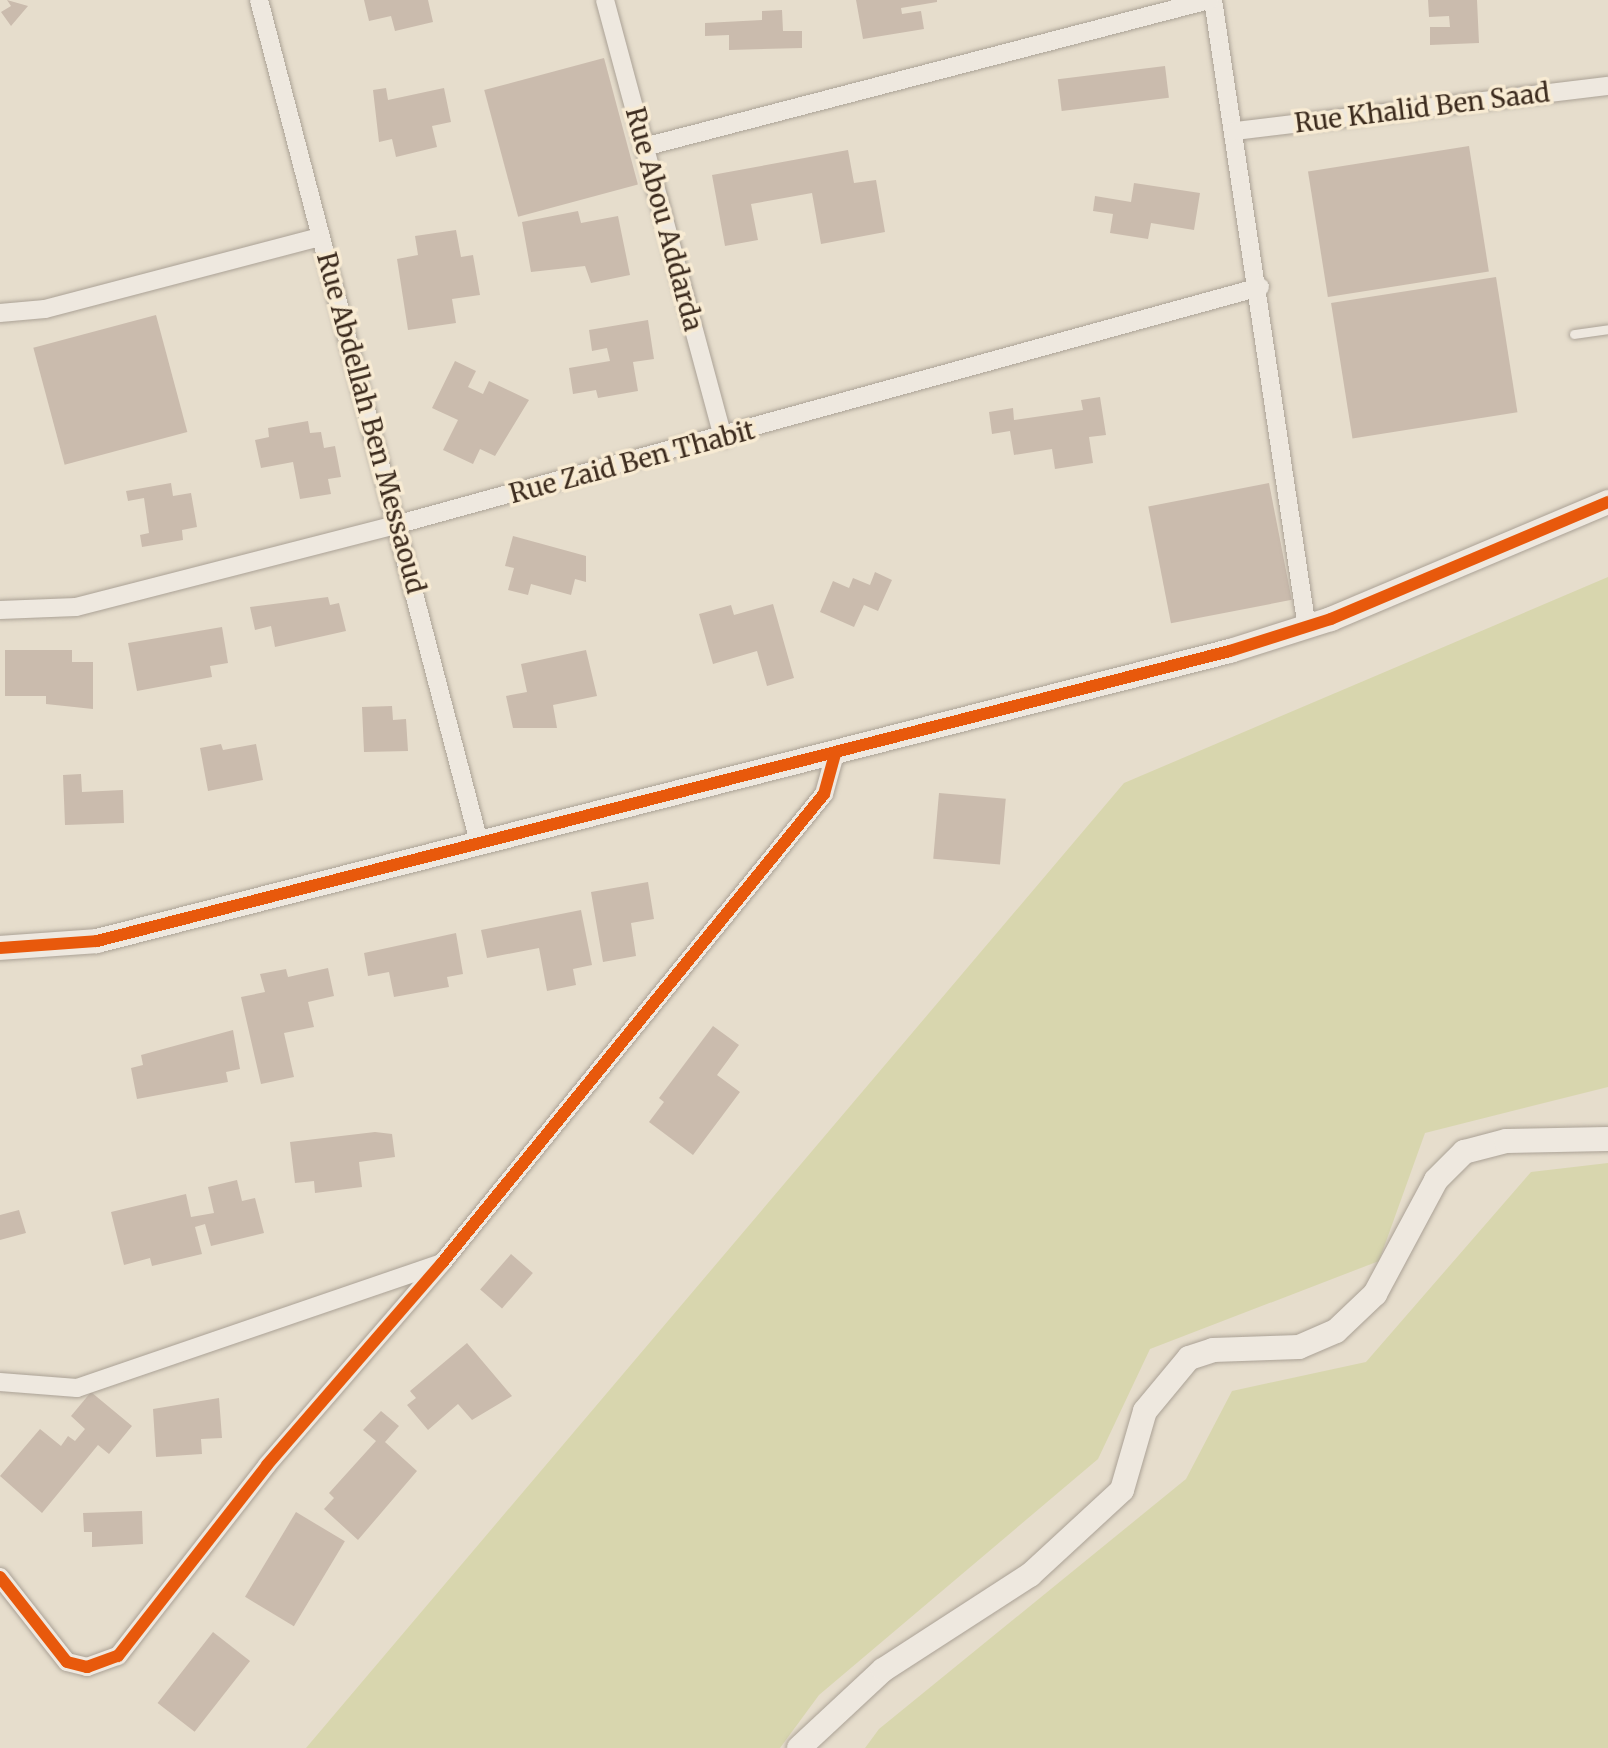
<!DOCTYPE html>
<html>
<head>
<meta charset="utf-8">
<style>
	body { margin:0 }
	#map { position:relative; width:1608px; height:1748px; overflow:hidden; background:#e6ddcc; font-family:Merriweather,serif }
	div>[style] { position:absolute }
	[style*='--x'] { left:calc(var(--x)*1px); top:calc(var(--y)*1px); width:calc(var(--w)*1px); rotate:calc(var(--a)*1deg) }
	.green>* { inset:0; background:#d8d6ae }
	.building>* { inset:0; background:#cabbad; transform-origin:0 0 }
	.roads { filter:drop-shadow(0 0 2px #aba296) drop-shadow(0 0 2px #aba296) }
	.service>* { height:9px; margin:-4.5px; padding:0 4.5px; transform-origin:4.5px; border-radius:4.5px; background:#eee8df }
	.minor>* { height:18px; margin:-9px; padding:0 9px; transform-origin:9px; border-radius:9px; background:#eee8df }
	.tertiary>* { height:24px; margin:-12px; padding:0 12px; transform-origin:12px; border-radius:12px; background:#eee8df }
	.cycleway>* { height:12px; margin:-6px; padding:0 6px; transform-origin:6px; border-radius:6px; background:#e8590c }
	span { translate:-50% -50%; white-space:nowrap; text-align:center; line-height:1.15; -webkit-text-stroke:7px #f8ebd3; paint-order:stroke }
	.street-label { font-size:26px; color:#3b2a1d }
</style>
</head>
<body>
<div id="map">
	<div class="green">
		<i style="clip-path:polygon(1608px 577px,1608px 1087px,1425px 1133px,1379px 1261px,1150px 1349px,1098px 1459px,819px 1695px,780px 1748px,306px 1748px,1124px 783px)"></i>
		<i style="clip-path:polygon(1608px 1163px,1608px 1748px,865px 1748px,879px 1729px,1186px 1479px,1232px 1391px,1366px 1362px,1531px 1172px)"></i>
	</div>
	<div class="building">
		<i style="clip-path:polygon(7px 0,28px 6px,11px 26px,1px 12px,11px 6px)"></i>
		<i style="clip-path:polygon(364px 0,428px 0,433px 22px,395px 31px,391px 16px,369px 21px)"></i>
		<i style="clip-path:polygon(856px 0,937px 0,937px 2px,901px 8px,902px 14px,921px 11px,924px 29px,863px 39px)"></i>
		<i style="clip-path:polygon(1428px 0,1477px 0,1479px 43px,1430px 45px,1430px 27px,1450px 27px,1449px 16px,1429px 17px)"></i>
		<i style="clip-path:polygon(782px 10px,783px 31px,802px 31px,802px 48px,729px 50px,729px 35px,705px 36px,705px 23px,762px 20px,762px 11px)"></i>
		<i style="left:604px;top:58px;width:131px;height:124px;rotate:75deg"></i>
		<i style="left:1165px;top:66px;width:32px;height:108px;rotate:83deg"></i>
		<i style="clip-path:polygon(386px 88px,388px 100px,444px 88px,451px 122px,432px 126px,437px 147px,396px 157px,392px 139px,379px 142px,373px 90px)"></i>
		<i style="left:1469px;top:146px;width:127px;height:163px;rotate:81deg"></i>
		<i style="clip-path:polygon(848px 150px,854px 183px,876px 180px,885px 232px,821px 244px,812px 193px,751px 204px,758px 240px,725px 246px,712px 175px)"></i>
		<i style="clip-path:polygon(1134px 183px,1200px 193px,1194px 230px,1151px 223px,1148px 239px,1110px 233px,1113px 214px,1093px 211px,1095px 196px,1131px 202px)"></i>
		<i style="clip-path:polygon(578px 211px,581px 223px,618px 216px,630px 275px,591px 283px,585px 266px,531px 272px,522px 222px)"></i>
		<i style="clip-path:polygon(456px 230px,461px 257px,473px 255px,480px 295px,452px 299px,456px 323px,408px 330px,397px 259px,418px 255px,415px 236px)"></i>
		<i style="left:1496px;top:277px;width:137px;height:167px;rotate:81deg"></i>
		<i style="left:156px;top:315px;width:121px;height:127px;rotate:75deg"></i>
		<i style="clip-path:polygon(648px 320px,654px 359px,633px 362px,638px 391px,598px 398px,596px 390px,573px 394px,569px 368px,610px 361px,607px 348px,592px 351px,589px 330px)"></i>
		<i style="clip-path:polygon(455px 361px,476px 371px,468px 387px,483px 394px,489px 381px,529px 400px,495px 456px,480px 449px,473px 464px,443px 450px,458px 420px,432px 408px)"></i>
		<i style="clip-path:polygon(1100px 397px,1106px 435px,1089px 437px,1093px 463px,1055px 469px,1052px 449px,1014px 455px,1010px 431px,992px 434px,989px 412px,1013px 408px,1014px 420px,1083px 410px,1081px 400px)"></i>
		<i style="clip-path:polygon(308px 421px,310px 433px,321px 432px,324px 448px,335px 446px,341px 477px,328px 479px,331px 494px,300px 499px,293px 462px,261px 468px,255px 440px,269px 437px,268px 428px)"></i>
		<i style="clip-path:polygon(171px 483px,173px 496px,191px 493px,197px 527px,182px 530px,183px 540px,142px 547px,140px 535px,149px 533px,144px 498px,128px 501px,126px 491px)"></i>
		<i style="left:1269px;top:483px;width:119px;height:123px;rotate:79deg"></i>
		<i style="clip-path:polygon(513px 536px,586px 556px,586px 582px,575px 579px,571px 595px,531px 584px,528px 595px,508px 590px,514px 568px,505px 566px)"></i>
		<i style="clip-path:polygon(875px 572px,892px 580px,878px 611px,864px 605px,854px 627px,820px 612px,833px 581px,849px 588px,853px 578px,870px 585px)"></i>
		<i style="clip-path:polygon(328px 597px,330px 605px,339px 603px,346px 631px,275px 647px,271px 626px,255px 630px,250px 607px)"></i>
		<i style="clip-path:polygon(773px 604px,794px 678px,767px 686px,757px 651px,713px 664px,699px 614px,731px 605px,734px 615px)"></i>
		<i style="clip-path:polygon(222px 627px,228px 663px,210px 666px,212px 677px,137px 691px,128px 643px)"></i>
		<i style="clip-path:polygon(5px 650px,72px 650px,72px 662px,93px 662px,93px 709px,46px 704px,46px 696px,5px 696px)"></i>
		<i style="clip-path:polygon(586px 650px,597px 696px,553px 705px,557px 728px,513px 728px,506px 696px,527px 692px,521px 664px)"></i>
		<i style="clip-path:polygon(392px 706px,393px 720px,406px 719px,408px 751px,364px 752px,362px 707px)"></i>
		<i style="clip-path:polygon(221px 744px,223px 750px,256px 744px,263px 780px,208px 791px,200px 748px)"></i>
		<i style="clip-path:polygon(81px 774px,82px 792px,123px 790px,124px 823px,65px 825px,63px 775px)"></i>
		<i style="left:939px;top:793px;width:67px;height:66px;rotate:5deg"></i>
		<i style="clip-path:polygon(648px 882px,654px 919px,631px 923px,636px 956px,603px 962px,591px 892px)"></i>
		<i style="clip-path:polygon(581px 910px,592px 965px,573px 969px,576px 985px,547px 991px,539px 948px,487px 958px,481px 930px)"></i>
		<i style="clip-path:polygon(456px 933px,463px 974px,447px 977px,449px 987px,394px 997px,389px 972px,368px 976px,364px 953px)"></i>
		<i style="clip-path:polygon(328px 968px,334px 996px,308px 1002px,314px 1027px,284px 1033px,294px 1077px,261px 1084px,241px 997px,265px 992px,260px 974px,286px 969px,288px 977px)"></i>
		<i style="clip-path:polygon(713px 1026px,739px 1045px,717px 1075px,740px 1092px,693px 1155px,649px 1122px,664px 1102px,659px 1098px)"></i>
		<i style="clip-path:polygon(233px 1030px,240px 1069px,226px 1072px,228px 1082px,137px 1099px,131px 1068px,143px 1065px,141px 1055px)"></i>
		<i style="clip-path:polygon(375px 1132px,392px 1134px,395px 1157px,359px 1162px,362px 1187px,315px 1193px,314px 1181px,295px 1183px,290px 1142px)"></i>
		<i style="clip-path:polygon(237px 1180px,242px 1201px,255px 1198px,264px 1233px,211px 1246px,205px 1224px,195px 1227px,202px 1254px,152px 1266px,150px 1258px,124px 1265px,111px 1212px,186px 1194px,191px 1217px,214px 1213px,208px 1187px)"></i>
		<i style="clip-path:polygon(19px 1210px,26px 1233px,0 1240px,0 1215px)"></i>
		<i style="left:511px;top:1254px;width:29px;height:47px;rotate:41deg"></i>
		<i style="clip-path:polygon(467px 1343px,512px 1396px,472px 1420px,458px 1404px,428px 1430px,407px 1405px,416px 1398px,410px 1391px)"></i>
		<i style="clip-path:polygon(91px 1392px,132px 1426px,109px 1454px,98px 1445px,42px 1513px,0 1476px,40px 1429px,61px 1446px,68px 1436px,75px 1441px,85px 1429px,71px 1416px)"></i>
		<i style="clip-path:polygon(219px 1398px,222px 1438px,201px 1439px,202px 1454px,156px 1457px,153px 1409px)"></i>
		<i style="clip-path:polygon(381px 1411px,399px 1426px,385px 1442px,417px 1471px,358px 1540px,324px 1509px,334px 1498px,329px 1493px,376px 1441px,363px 1430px)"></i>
		<i style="clip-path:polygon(142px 1511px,143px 1544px,92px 1547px,92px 1532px,84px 1532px,83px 1513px)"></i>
		<i style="left:296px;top:1512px;width:57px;height:99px;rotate:31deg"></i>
		<i style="left:213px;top:1632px;width:47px;height:90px;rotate:38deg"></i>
	</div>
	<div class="roads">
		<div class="service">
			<i style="--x:1574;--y:334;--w:34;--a:-8"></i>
		</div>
		<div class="minor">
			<i style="--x:259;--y:0;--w:874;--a:75.36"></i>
			<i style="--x:605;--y:0;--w:454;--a:74.9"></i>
			<i style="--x:1213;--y:0;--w:635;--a:81.49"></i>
			<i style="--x:1235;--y:131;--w:376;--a:-6.9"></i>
			<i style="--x:644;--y:147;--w:584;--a:-14.58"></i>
			<i style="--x:0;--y:313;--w:45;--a:-5.1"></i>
			<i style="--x:45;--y:309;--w:284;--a:-14.7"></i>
			<i style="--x:0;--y:610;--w:76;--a:-2.3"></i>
			<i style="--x:76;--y:607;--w:333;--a:-14.4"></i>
			<i style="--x:399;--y:524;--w:893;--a:-15.39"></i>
			<i style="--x:0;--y:1382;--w:77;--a:4.5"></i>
			<i style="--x:77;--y:1388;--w:384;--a:-18.9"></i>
			<i style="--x:0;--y:1577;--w:108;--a:51.8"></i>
			<i style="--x:67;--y:1662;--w:21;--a:14"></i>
			<i style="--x:87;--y:1667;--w:33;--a:-20"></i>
			<i style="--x:118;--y:1656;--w:242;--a:-52"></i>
			<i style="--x:267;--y:1465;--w:267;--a:-49.1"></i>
			<i style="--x:442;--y:1263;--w:605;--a:-50.84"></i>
			<i style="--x:824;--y:794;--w:41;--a:-74.6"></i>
		</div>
		<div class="tertiary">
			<i style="--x:0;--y:948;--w:97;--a:-4.1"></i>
			<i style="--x:97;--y:941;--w:1170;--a:-14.36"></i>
			<i style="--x:1230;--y:651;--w:106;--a:-17.6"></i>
			<i style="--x:1331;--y:619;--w:301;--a:-22.9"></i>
			<i style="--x:799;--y:1748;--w:115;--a:-42.9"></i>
			<i style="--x:883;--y:1670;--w:175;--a:-32.9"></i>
			<i style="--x:1030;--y:1575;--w:125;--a:-42.7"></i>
			<i style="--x:1122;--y:1490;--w:82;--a:-73.8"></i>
			<i style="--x:1145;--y:1411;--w:69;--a:-50.3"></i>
			<i style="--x:1189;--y:1358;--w:25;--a:-18"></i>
			<i style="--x:1213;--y:1350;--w:86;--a:-2"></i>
			<i style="--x:1299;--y:1347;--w:40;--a:-23.4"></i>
			<i style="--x:1336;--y:1331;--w:54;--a:-43.5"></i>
			<i style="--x:1375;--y:1294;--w:129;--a:-61.8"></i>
			<i style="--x:1436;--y:1180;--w:40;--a:-45"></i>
			<i style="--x:1464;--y:1152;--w:43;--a:-14.7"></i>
			<i style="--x:1506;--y:1141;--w:102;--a:-1.1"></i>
		</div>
	</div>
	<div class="cycleway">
		<i style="--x:0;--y:948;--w:97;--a:-4.1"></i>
		<i style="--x:97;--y:941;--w:1170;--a:-14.36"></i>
		<i style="--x:1230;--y:651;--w:106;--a:-17.6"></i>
		<i style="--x:1331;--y:619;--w:301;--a:-22.9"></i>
		<i style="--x:0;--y:1577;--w:108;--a:51.8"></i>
		<i style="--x:67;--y:1662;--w:21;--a:14"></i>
		<i style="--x:87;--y:1667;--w:33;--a:-20"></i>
		<i style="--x:118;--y:1656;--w:242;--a:-52"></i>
		<i style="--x:267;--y:1465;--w:267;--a:-49.1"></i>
		<i style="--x:442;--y:1263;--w:605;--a:-50.84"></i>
		<i style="--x:824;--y:794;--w:41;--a:-74.6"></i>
	</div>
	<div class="street-label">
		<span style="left:1422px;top:108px;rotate:-7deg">Rue Khalid Ben Saad</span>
		<span style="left:664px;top:219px;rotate:75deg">Rue Abou Addarda</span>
		<span style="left:371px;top:423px;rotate:75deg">Rue Abdellah Ben Messaoud</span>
		<span style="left:632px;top:462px;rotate:-15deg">Rue Zaid Ben Thabit</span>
	</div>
</div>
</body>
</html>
